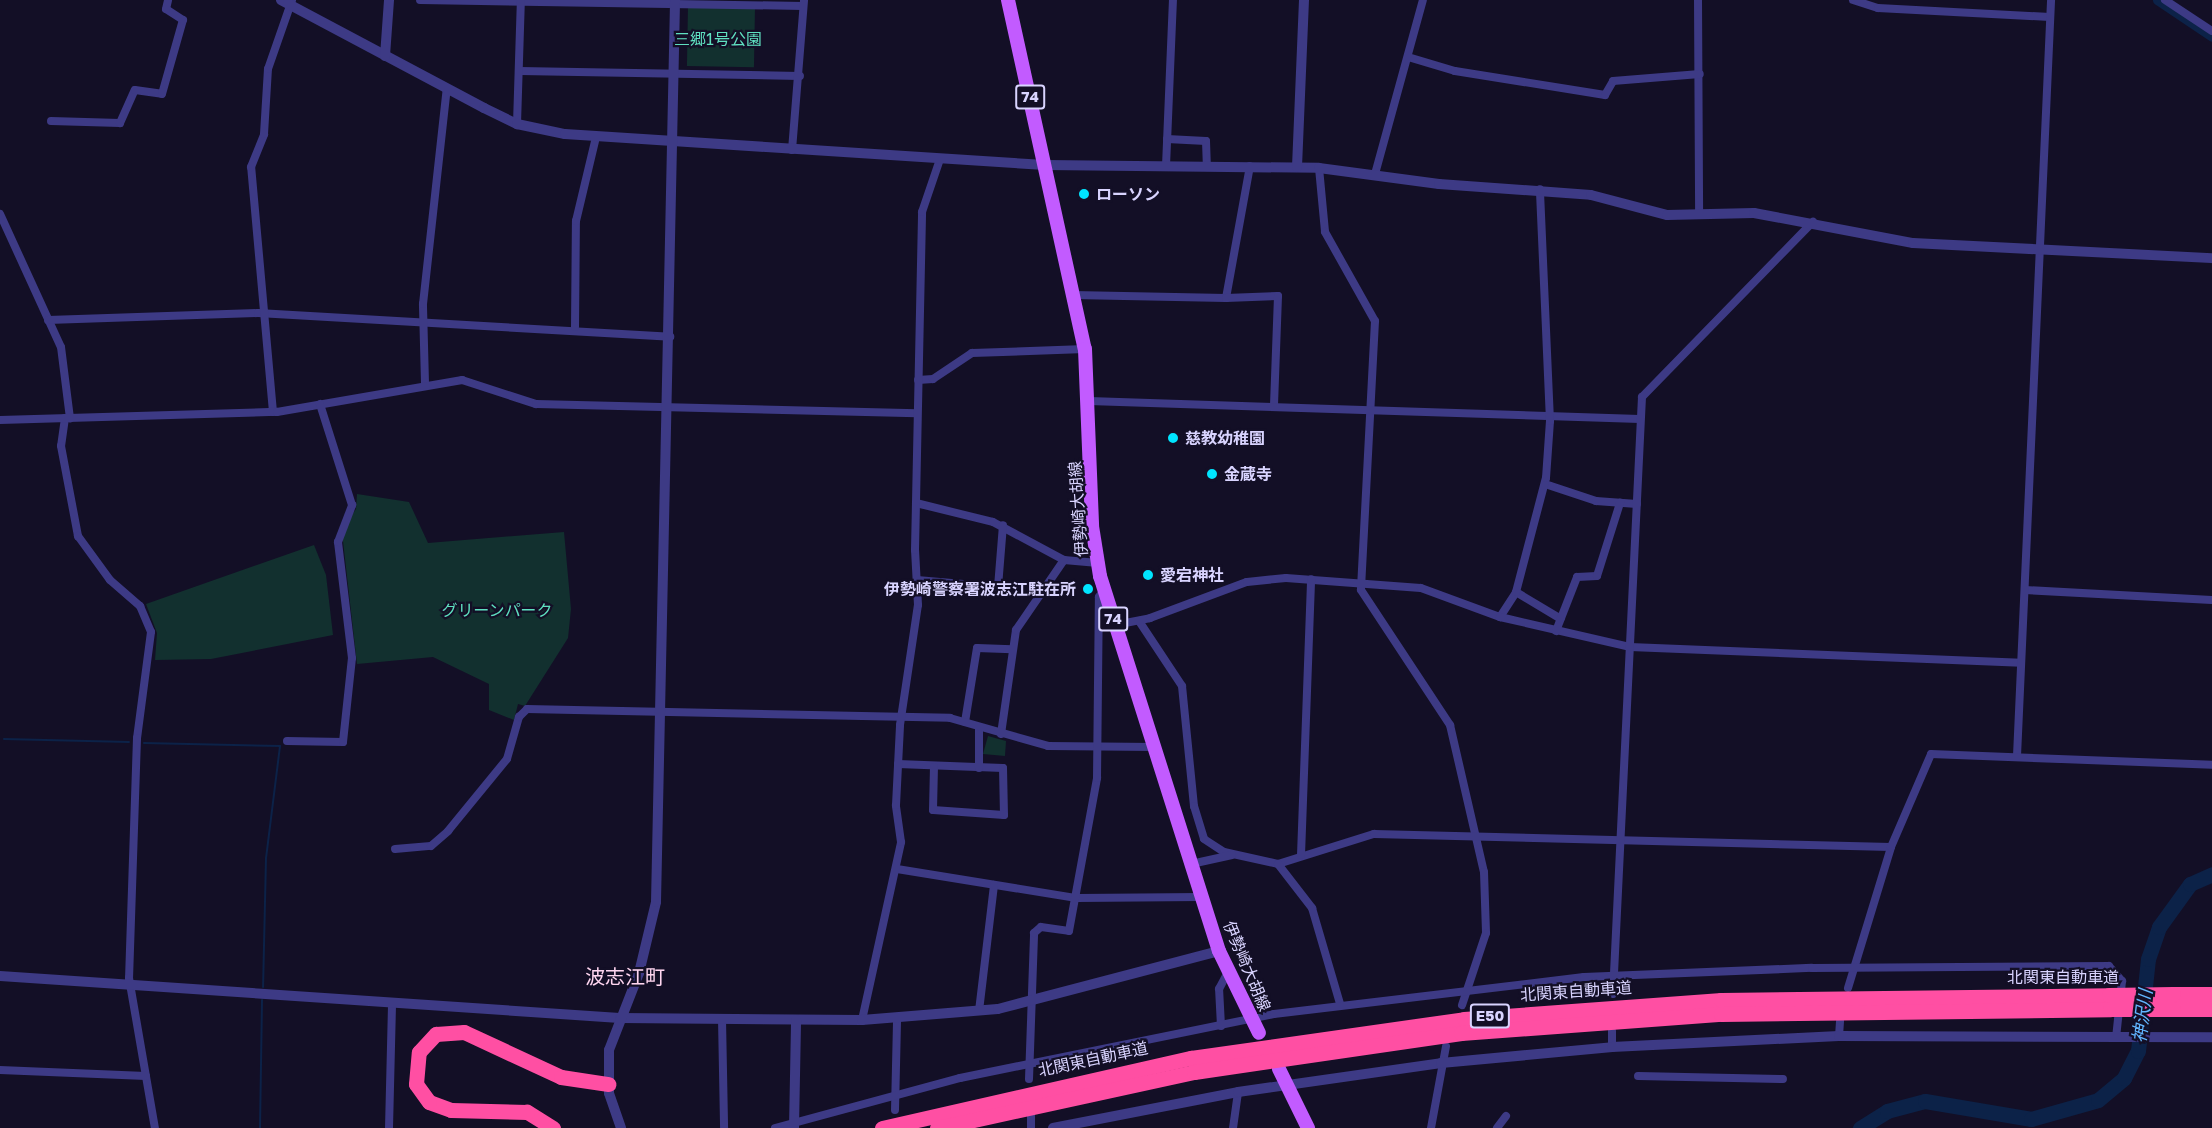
<!DOCTYPE html>
<html>
<head>
<meta charset="utf-8">
<style>
	body { margin:0 }
	#map { position:relative; width:2212px; height:1128px; overflow:hidden; background:#130f26; font-family:"Golos Text","Noto Sans JP",sans-serif }
	div>[style] { position:absolute }
	[style*='--x'] { left:calc(var(--x)*1px); top:calc(var(--y)*1px); width:calc(var(--w)*1px); rotate:calc(var(--a)*1deg) }
	.green>* { inset:0; background:#12302f; transform-origin:0 0 }
	.stream>* { height:2px; margin:-1px; padding:0 1px; transform-origin:1px; border-radius:1px; background:#0c2248 }
	.canal>* { height:9px; margin:-4.5px; padding:0 4.5px; transform-origin:4.5px; border-radius:4.5px; background:#0c2248 }
	.river>* { height:15px; margin:-7.5px; padding:0 7.5px; transform-origin:7.5px; border-radius:7.5px; background:#0c2248 }
	.minor>* { height:8px; margin:-4px; padding:0 4px; transform-origin:4px; border-radius:4px; background:#3d3a85 }
	.tertiary>* { height:10px; margin:-5px; padding:0 5px; transform-origin:5px; border-radius:5px; background:#3d3a85 }
	.primary>* { height:14px; margin:-7px; padding:0 7px; transform-origin:7px; border-radius:7px; background:#c25bff }
	.motorway>* { height:15px; margin:-7.5px; padding:0 7.5px; transform-origin:7.5px; border-radius:7.5px; background:#ff4fa3 }
	.motorway-bridge>* { height:15px; margin:-7.5px; padding:0 7.5px; transform-origin:7.5px; border-radius:7.5px; background:#ff4fa3 }
	.dots>* { width:16px; height:16px; translate:-50% -50%; box-sizing:border-box; border:3px solid #130f26; border-radius:50% }
	span { translate:-50% -50%; white-space:nowrap; text-align:center; line-height:1.15; -webkit-text-stroke:4.5px #130f26; paint-order:stroke }
	.shield-label span { padding:2px 4px; background:#130f26; border:2px solid; border-radius:4px; -webkit-text-stroke-width:0 }
	.shield-label { font-size:15px; color:#d9d4ff; font-weight:700 }
	.park-label { font-size:16px; color:#5fe0c0 }
	.poi-label { font-size:16px; color:#d9d4ff; font-weight:700 }
	.left { translate:0 -50%; text-align:left }
	.right { translate:-100% -50%; text-align:right }
	.street-label { font-size:16px; color:#d9d4ff }
	.water-label { font-size:18px; color:#62b6ff; font-style:italic }
	.quarter-label { font-size:20px; color:#ffd6f0 }
</style>
</head>
<body>
<div id="map">
	<div class="green">
		<i style="left:688px;top:6px;width:67px;height:60px;rotate:1deg"></i>
		<i style="clip-path:polygon(357px 494px,409px 502px,428px 543px,564px 532px,571px 609px,568px 638px,525px 706px,518px 704px,514px 720px,489px 710px,489px 684px,433px 657px,357px 664px,343px 541px,343px 528px,356px 509px)"></i>
		<i style="clip-path:polygon(314px 545px,326px 575px,333px 635px,211px 659px,155px 660px,157px 633px,146px 604px)"></i>
		<i style="clip-path:polygon(988px 736px,1006px 741px,1005px 756px,983px 754px)"></i>
	</div>
	<div class="stream">
		<i style="--x:4;--y:739;--w:125;--a:1.4"></i>
		<i style="--x:144;--y:743;--w:136;--a:1.3"></i>
		<i style="--x:280;--y:746;--w:113;--a:97.1"></i>
		<i style="--x:266;--y:858;--w:129;--a:91.3"></i>
		<i style="--x:260;--y:1128;--w:128;--a:-89.1"></i>
	</div>
	<div class="canal">
		<i style="--x:2157;--y:0;--w:66;--a:33.9"></i>
	</div>
	<div class="river">
		<i style="--x:1860;--y:1128;--w:32;--a:-32"></i>
		<i style="--x:1887;--y:1111;--w:39;--a:-15"></i>
		<i style="--x:1925;--y:1101;--w:108;--a:9.6"></i>
		<i style="--x:2031;--y:1119;--w:70;--a:-15.8"></i>
		<i style="--x:2098;--y:1100;--w:34;--a:-40"></i>
		<i style="--x:2124;--y:1078;--w:30;--a:-63"></i>
		<i style="--x:2138;--y:1051;--w:93;--a:-83.8"></i>
		<i style="--x:2148;--y:959;--w:34;--a:-71"></i>
		<i style="--x:2159;--y:927;--w:53;--a:-54.2"></i>
		<i style="--x:2190;--y:884;--w:24;--a:-24"></i>
	</div>
	<div class="minor">
		<i style="--x:420;--y:0;--w:383;--a:0.9"></i>
		<i style="--x:1698;--y:0;--w:213;--a:89.7"></i>
		<i style="--x:1853;--y:0;--w:26;--a:18"></i>
		<i style="--x:1878;--y:8;--w:172;--a:3"></i>
		<i style="--x:2165;--y:0;--w:56;--a:33.4"></i>
		<i style="--x:1408;--y:57;--w:49;--a:16.6"></i>
		<i style="--x:1455;--y:71;--w:152;--a:9.1"></i>
		<i style="--x:1605;--y:95;--w:16;--a:-60"></i>
		<i style="--x:1613;--y:81;--w:87;--a:-4.6"></i>
		<i style="--x:520;--y:71;--w:280;--a:1"></i>
		<i style="--x:51;--y:121;--w:69;--a:1.7"></i>
		<i style="--x:120;--y:123;--w:36;--a:-66"></i>
		<i style="--x:135;--y:90;--w:27;--a:8"></i>
		<i style="--x:162;--y:94;--w:77;--a:-74.2"></i>
		<i style="--x:183;--y:20;--w:20;--a:-147"></i>
		<i style="--x:166;--y:9;--w:9;--a:-77"></i>
		<i style="--x:517;--y:124;--w:124;--a:-88.2"></i>
		<i style="--x:1167;--y:139;--w:39;--a:3"></i>
		<i style="--x:1206;--y:141;--w:25;--a:88"></i>
		<i style="--x:792;--y:150;--w:150;--a:-85.4"></i>
		<i style="--x:1166;--y:166;--w:166;--a:-87.6"></i>
		<i style="--x:1319;--y:168;--w:64;--a:84.6"></i>
		<i style="--x:1325;--y:232;--w:102;--a:60.7"></i>
		<i style="--x:1375;--y:321;--w:269;--a:93"></i>
		<i style="--x:1361;--y:590;--w:162;--a:56.6"></i>
		<i style="--x:1450;--y:725;--w:151;--a:77"></i>
		<i style="--x:1484;--y:872;--w:61;--a:88.1"></i>
		<i style="--x:1486;--y:933;--w:76;--a:108.4"></i>
		<i style="--x:1375;--y:174;--w:180;--a:-74.6"></i>
		<i style="--x:0;--y:214;--w:146;--a:65.4"></i>
		<i style="--x:61;--y:347;--w:72;--a:82.8"></i>
		<i style="--x:1073;--y:295;--w:153;--a:1.1"></i>
		<i style="--x:1226;--y:298;--w:134;--a:-79.7"></i>
		<i style="--x:1226;--y:298;--w:52;--a:-2.2"></i>
		<i style="--x:1278;--y:296;--w:109;--a:92.1"></i>
		<i style="--x:48;--y:320;--w:210;--a:-1.9"></i>
		<i style="--x:258;--y:313;--w:413;--a:3.3"></i>
		<i style="--x:575;--y:327;--w:106;--a:-89.5"></i>
		<i style="--x:576;--y:221;--w:86;--a:-76.6"></i>
		<i style="--x:918;--y:380;--w:15;--a:-4"></i>
		<i style="--x:933;--y:379;--w:47;--a:-33.7"></i>
		<i style="--x:972;--y:353;--w:113;--a:-2"></i>
		<i style="--x:425;--y:383;--w:79;--a:-91.5"></i>
		<i style="--x:423;--y:304;--w:217;--a:-83.7"></i>
		<i style="--x:1089;--y:401;--w:551;--a:1.87"></i>
		<i style="--x:273;--y:412;--w:246;--a:-95.1"></i>
		<i style="--x:251;--y:167;--w:35;--a:-68"></i>
		<i style="--x:264;--y:134;--w:65;--a:-86.5"></i>
		<i style="--x:268;--y:69;--w:73;--a:-70.8"></i>
		<i style="--x:65;--y:418;--w:28;--a:98"></i>
		<i style="--x:61;--y:446;--w:92;--a:79.3"></i>
		<i style="--x:78;--y:536;--w:54;--a:54"></i>
		<i style="--x:110;--y:580;--w:40;--a:41"></i>
		<i style="--x:140;--y:606;--w:28;--a:67"></i>
		<i style="--x:151;--y:632;--w:107;--a:97.5"></i>
		<i style="--x:137;--y:738;--w:240;--a:91.9"></i>
		<i style="--x:129;--y:978;--w:152;--a:80.2"></i>
		<i style="--x:0;--y:420;--w:277;--a:-1.7"></i>
		<i style="--x:277;--y:412;--w:188;--a:-9.8"></i>
		<i style="--x:462;--y:380;--w:78;--a:18"></i>
		<i style="--x:536;--y:404;--w:381;--a:1.4"></i>
		<i style="--x:1545;--y:484;--w:54;--a:18.4"></i>
		<i style="--x:1596;--y:501;--w:41;--a:4.2"></i>
		<i style="--x:916;--y:503;--w:79;--a:13.9"></i>
		<i style="--x:993;--y:522;--w:81;--a:28.2"></i>
		<i style="--x:1064;--y:560;--w:34;--a:5"></i>
		<i style="--x:917;--y:580;--w:81;--a:4.9"></i>
		<i style="--x:998;--y:587;--w:62;--a:-85.4"></i>
		<i style="--x:2025;--y:590;--w:187;--a:3.1"></i>
		<i style="--x:1516;--y:592;--w:52;--a:31"></i>
		<i style="--x:1500;--y:617;--w:30;--a:-57"></i>
		<i style="--x:1516;--y:592;--w:118;--a:-75.3"></i>
		<i style="--x:1546;--y:478;--w:57;--a:-86"></i>
		<i style="--x:1550;--y:421;--w:232;--a:-92.5"></i>
		<i style="--x:1139;--y:621;--w:78;--a:56.5"></i>
		<i style="--x:1182;--y:686;--w:121;--a:84.3"></i>
		<i style="--x:1194;--y:806;--w:34;--a:73"></i>
		<i style="--x:1204;--y:839;--w:24;--a:33"></i>
		<i style="--x:1224;--y:852;--w:55;--a:12.5"></i>
		<i style="--x:1278;--y:864;--w:101;--a:-17.4"></i>
		<i style="--x:1374;--y:834;--w:517;--a:1.44"></i>
		<i style="--x:1115;--y:625;--w:36;--a:-11"></i>
		<i style="--x:1150;--y:618;--w:103;--a:-20.4"></i>
		<i style="--x:1247;--y:582;--w:39;--a:-6"></i>
		<i style="--x:1286;--y:578;--w:135;--a:4.2"></i>
		<i style="--x:1421;--y:588;--w:84;--a:20.2"></i>
		<i style="--x:1500;--y:617;--w:133;--a:13"></i>
		<i style="--x:1630;--y:647;--w:391;--a:2.3"></i>
		<i style="--x:1556;--y:631;--w:58;--a:-68.7"></i>
		<i style="--x:1577;--y:577;--w:20;--a:-3"></i>
		<i style="--x:1597;--y:576;--w:77;--a:-72.5"></i>
		<i style="--x:965;--y:722;--w:75;--a:-80.8"></i>
		<i style="--x:977;--y:648;--w:35;--a:2"></i>
		<i style="--x:1001;--y:734;--w:105;--a:-81.8"></i>
		<i style="--x:1016;--y:630;--w:85;--a:-55.6"></i>
		<i style="--x:287;--y:741;--w:56;--a:1"></i>
		<i style="--x:343;--y:742;--w:84;--a:-83.9"></i>
		<i style="--x:352;--y:658;--w:117;--a:-96.9"></i>
		<i style="--x:338;--y:542;--w:40;--a:-69"></i>
		<i style="--x:352;--y:505;--w:106;--a:-107.6"></i>
		<i style="--x:2017;--y:756;--w:757;--a:-87.42"></i>
		<i style="--x:898;--y:764;--w:105;--a:2.2"></i>
		<i style="--x:1003;--y:768;--w:47;--a:88.8"></i>
		<i style="--x:1004;--y:815;--w:71;--a:-176"></i>
		<i style="--x:933;--y:810;--w:43;--a:-88.7"></i>
		<i style="--x:979;--y:768;--w:40;--a:-90"></i>
		<i style="--x:395;--y:849;--w:36;--a:-5"></i>
		<i style="--x:431;--y:846;--w:23;--a:-41"></i>
		<i style="--x:448;--y:831;--w:93;--a:-50.7"></i>
		<i style="--x:507;--y:759;--w:44;--a:-74.1"></i>
		<i style="--x:519;--y:717;--w:11;--a:-45"></i>
		<i style="--x:527;--y:709;--w:423;--a:1.2"></i>
		<i style="--x:950;--y:718;--w:102;--a:15.9"></i>
		<i style="--x:1048;--y:746;--w:106;--a:0.5"></i>
		<i style="--x:1301;--y:855;--w:276;--a:-87.9"></i>
		<i style="--x:1191;--y:864;--w:42;--a:-12.4"></i>
		<i style="--x:1278;--y:864;--w:56;--a:52.3"></i>
		<i style="--x:1312;--y:908;--w:100;--a:73.7"></i>
		<i style="--x:897;--y:869;--w:182;--a:9.2"></i>
		<i style="--x:1077;--y:898;--w:124;--a:-0.5"></i>
		<i style="--x:1848;--y:988;--w:147;--a:-73"></i>
		<i style="--x:1891;--y:847;--w:101;--a:-66.7"></i>
		<i style="--x:1931;--y:754;--w:281;--a:2.2"></i>
		<i style="--x:1613;--y:994;--w:598;--a:-87.22"></i>
		<i style="--x:1642;--y:397;--w:245;--a:-45.7"></i>
		<i style="--x:979;--y:1011;--w:127;--a:-83.2"></i>
		<i style="--x:722;--y:1019;--w:109;--a:88.9"></i>
		<i style="--x:862;--y:1020;--w:182;--a:-77.6"></i>
		<i style="--x:901;--y:842;--w:37;--a:-98"></i>
		<i style="--x:896;--y:805;--w:80;--a:-87.1"></i>
		<i style="--x:900;--y:725;--w:121;--a:-81.5"></i>
		<i style="--x:918;--y:605;--w:55;--a:-93.1"></i>
		<i style="--x:915;--y:550;--w:338;--a:-88.8"></i>
		<i style="--x:922;--y:212;--w:56;--a:-71.2"></i>
		<i style="--x:1221;--y:1026;--w:37;--a:-93"></i>
		<i style="--x:1219;--y:989;--w:19;--a:-62"></i>
		<i style="--x:1612;--y:1031;--w:16;--a:90"></i>
		<i style="--x:1839;--y:1036;--w:15;--a:-86"></i>
		<i style="--x:0;--y:1070;--w:146;--a:2.4"></i>
		<i style="--x:1638;--y:1076;--w:145;--a:1.2"></i>
		<i style="--x:1029;--y:1079;--w:146;--a:-88"></i>
		<i style="--x:1034;--y:933;--w:9;--a:-41"></i>
		<i style="--x:1041;--y:927;--w:28;--a:8"></i>
		<i style="--x:1069;--y:931;--w:156;--a:-79.6"></i>
		<i style="--x:1097;--y:778;--w:181;--a:-89.4"></i>
		<i style="--x:1099;--y:597;--w:9;--a:-58"></i>
		<i style="--x:895;--y:1110;--w:91;--a:-88.7"></i>
		<i style="--x:389;--y:1128;--w:125;--a:-88.6"></i>
		<i style="--x:775;--y:1128;--w:192;--a:-15.1"></i>
		<i style="--x:960;--y:1078;--w:320;--a:-11.5"></i>
		<i style="--x:1274;--y:1014;--w:312;--a:-6.8"></i>
		<i style="--x:1584;--y:977;--w:228;--a:-2.3"></i>
		<i style="--x:1812;--y:968;--w:297;--a:-0.4"></i>
		<i style="--x:2109;--y:966;--w:20;--a:49"></i>
		<i style="--x:2122;--y:981;--w:57;--a:96"></i>
		<i style="--x:1031;--y:1128;--w:13;--a:-90"></i>
		<i style="--x:1233;--y:1128;--w:36;--a:-82"></i>
		<i style="--x:1431;--y:1128;--w:83;--a:-79.6"></i>
		<i style="--x:1497;--y:1128;--w:15;--a:-53"></i>
	</div>
	<div class="tertiary">
		<i style="--x:281;--y:0;--w:230;--a:28"></i>
		<i style="--x:484;--y:108;--w:37;--a:26"></i>
		<i style="--x:517;--y:124;--w:49;--a:11.8"></i>
		<i style="--x:565;--y:134;--w:481;--a:3.7"></i>
		<i style="--x:1045;--y:165;--w:274;--a:0.6"></i>
		<i style="--x:1319;--y:168;--w:121;--a:7.6"></i>
		<i style="--x:1439;--y:184;--w:152;--a:4.1"></i>
		<i style="--x:1591;--y:195;--w:79;--a:14.7"></i>
		<i style="--x:1667;--y:215;--w:87;--a:-1.3"></i>
		<i style="--x:1754;--y:213;--w:162;--a:10.7"></i>
		<i style="--x:1913;--y:243;--w:299;--a:2.9"></i>
		<i style="--x:385;--y:56;--w:56;--a:-85.9"></i>
		<i style="--x:1297;--y:167;--w:167;--a:-87.6"></i>
		<i style="--x:0;--y:976;--w:621;--a:3.88"></i>
		<i style="--x:620;--y:1018;--w:242;--a:0.5"></i>
		<i style="--x:862;--y:1020;--w:136;--a:-4.6"></i>
		<i style="--x:998;--y:1009;--w:228;--a:-14.7"></i>
		<i style="--x:621;--y:1128;--w:37;--a:-109"></i>
		<i style="--x:609;--y:1093;--w:43;--a:-90"></i>
		<i style="--x:609;--y:1050;--w:83;--a:-68.7"></i>
		<i style="--x:639;--y:973;--w:73;--a:-76.5"></i>
		<i style="--x:656;--y:902;--w:902;--a:-88.79"></i>
		<i style="--x:794;--y:1128;--w:108;--a:-88.9"></i>
		<i style="--x:1053;--y:1128;--w:188;--a:-11"></i>
		<i style="--x:1238;--y:1092;--w:205;--a:-8.1"></i>
		<i style="--x:1441;--y:1063;--w:172;--a:-5.3"></i>
		<i style="--x:1612;--y:1047;--w:227;--a:-2.8"></i>
		<i style="--x:1839;--y:1036;--w:373;--a:0.2"></i>
	</div>
	<div class="primary">
		<i style="--x:1008;--y:0;--w:357;--a:77.6"></i>
		<i style="--x:1085;--y:349;--w:177;--a:87.7"></i>
		<i style="--x:1092;--y:526;--w:51;--a:80.9"></i>
		<i style="--x:1100;--y:576;--w:393;--a:72.4"></i>
		<i style="--x:1219;--y:951;--w:91;--a:64"></i>
		<i style="--x:1279;--y:1069;--w:66;--a:63.8"></i>
	</div>
	<div class="motorway">
		<i style="--x:2173;--y:994;--w:39;--a:0"></i>
		<i style="--x:2173;--y:1009;--w:39;--a:0"></i>
		<i style="--x:553;--y:1128;--w:31;--a:-148"></i>
		<i style="--x:527;--y:1112;--w:76;--a:-178.5"></i>
		<i style="--x:451;--y:1110;--w:23;--a:-160"></i>
		<i style="--x:429;--y:1102;--w:22;--a:-126"></i>
		<i style="--x:416;--y:1084;--w:32;--a:-85"></i>
		<i style="--x:419;--y:1052;--w:25;--a:-47"></i>
		<i style="--x:436;--y:1034;--w:28;--a:-4"></i>
		<i style="--x:464;--y:1032;--w:107;--a:24.9"></i>
		<i style="--x:561;--y:1077;--w:48;--a:8.5"></i>
		<i style="--x:882;--y:1128;--w:317;--a:-12.8"></i>
		<i style="--x:1191;--y:1058;--w:276;--a:-8.1"></i>
		<i style="--x:1464;--y:1019;--w:258;--a:-4.2"></i>
		<i style="--x:1721;--y:1000;--w:388;--a:-0.7"></i>
		<i style="--x:937;--y:1128;--w:263;--a:-12.3"></i>
		<i style="--x:1194;--y:1072;--w:270;--a:-8.3"></i>
		<i style="--x:1461;--y:1033;--w:261;--a:-4.2"></i>
		<i style="--x:1721;--y:1014;--w:389;--a:-0.7"></i>
	</div>
	<div class="motorway-bridge">
		<i style="--x:2109;--y:995;--w:64;--a:-0.9"></i>
		<i style="--x:2110;--y:1009;--w:63;--a:0"></i>
	</div>
	<div class="dots">
		<i style="left:1084px;top:194px;background:#00e5ff"></i>
		<i style="left:1173px;top:438px;background:#00e5ff"></i>
		<i style="left:1212px;top:474px;background:#00e5ff"></i>
		<i style="left:1148px;top:575px;background:#00e5ff"></i>
		<i style="left:1088px;top:589px;background:#00e5ff"></i>
	</div>
	<div class="shield-label">
		<span style="left:1030px;top:97px">74</span>
		<span style="left:1113px;top:619px">74</span>
		<span style="left:1490px;top:1016px">E50</span>
	</div>
	<div class="park-label">
		<span style="left:718px;top:39px">三郷1号公園</span>
		<span style="left:497px;top:610px">グリーンパーク</span>
	</div>
	<div class="poi-label">
		<span class="left" style="left:1096px;top:194px">ローソン</span>
		<span class="left" style="left:1185px;top:438px">慈教幼稚園</span>
		<span class="left" style="left:1224px;top:474px">金蔵寺</span>
		<span class="left" style="left:1160px;top:575px">愛宕神社</span>
		<span class="right" style="left:1076px;top:589px">伊勢崎警察署波志江駐在所</span>
	</div>
	<div class="street-label">
		<span style="left:1078px;top:509px;rotate:-94deg">伊勢崎大胡線</span>
		<span style="left:1247px;top:966px;rotate:67deg">伊勢崎大胡線</span>
		<span style="left:2063px;top:977px">北関東自動車道</span>
		<span style="left:1576px;top:991px;rotate:-4deg">北関東自動車道</span>
		<span style="left:1093px;top:1059px;rotate:-12deg">北関東自動車道</span>
	</div>
	<div class="water-label">
		<span style="left:2142px;top:1016px;rotate:-83deg">神沢川</span>
	</div>
	<div class="quarter-label">
		<span style="left:625px;top:976px">波志江町</span>
	</div>
</div>
</body>
</html>
